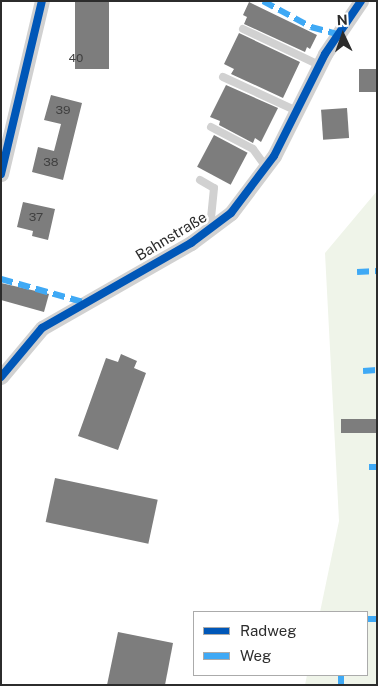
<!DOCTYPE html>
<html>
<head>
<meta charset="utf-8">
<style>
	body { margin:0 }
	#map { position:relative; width:378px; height:686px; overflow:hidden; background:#fff; font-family:"Public Sans",sans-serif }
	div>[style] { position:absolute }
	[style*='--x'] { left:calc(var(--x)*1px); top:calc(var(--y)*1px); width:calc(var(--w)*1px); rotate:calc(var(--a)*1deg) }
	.green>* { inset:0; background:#eff4e9 }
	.building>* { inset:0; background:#7d7d7d; transform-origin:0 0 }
	.service>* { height:8px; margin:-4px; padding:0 4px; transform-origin:4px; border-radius:4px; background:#d1d1d1 }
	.minor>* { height:15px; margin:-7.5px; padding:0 7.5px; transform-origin:7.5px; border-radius:7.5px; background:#d1d1d1 }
	.quiet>* { height:6px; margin-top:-3px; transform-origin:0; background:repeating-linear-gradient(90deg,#3fa9f5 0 12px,transparent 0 18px) }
	.cycleway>* { height:8px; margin:-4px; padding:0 4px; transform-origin:4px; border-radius:4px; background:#0057b8 }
	span { translate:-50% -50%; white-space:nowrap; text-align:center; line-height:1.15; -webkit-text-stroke:5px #fff; paint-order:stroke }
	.number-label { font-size:12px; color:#404040 }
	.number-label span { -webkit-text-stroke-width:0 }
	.street-label { font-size:15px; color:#2c2c2c }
	.frame { position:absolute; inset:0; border:2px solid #2c2c2c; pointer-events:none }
	.legend { position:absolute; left:193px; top:611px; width:175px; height:65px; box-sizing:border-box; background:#fff; border:1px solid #ababab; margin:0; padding:6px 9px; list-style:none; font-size:15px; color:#2c2c2c }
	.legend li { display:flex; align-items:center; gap:10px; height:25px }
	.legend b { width:25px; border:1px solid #ababab }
	.north { position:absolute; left:318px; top:10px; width:50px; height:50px; -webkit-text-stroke:4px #fff; paint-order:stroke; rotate:357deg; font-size:14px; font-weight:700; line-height:20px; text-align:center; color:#2c2c2c }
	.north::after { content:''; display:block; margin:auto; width:18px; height:22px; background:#2c2c2c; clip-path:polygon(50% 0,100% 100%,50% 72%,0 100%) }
</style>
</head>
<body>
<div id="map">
	<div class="green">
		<i style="clip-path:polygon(377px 191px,377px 685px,305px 685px,307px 675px,367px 675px,367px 612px,320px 612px,339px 521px,325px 253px)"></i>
	</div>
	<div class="building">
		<i style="left:75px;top:1px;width:34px;height:68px"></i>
		<i style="clip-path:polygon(249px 2px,317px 35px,310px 49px,307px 47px,305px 52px,244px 24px,247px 17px,243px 15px)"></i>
		<i style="clip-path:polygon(239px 33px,300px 62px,283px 98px,231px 74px,234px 69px,224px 64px)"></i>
		<i style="left:377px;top:69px;width:23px;height:18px;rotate:90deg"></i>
		<i style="clip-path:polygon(226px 85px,278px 108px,261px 142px,255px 138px,253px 143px,219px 125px,220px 121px,210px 117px)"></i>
		<i style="clip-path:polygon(51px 95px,82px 103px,63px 180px,32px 172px,38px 147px,54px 151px,61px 124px,44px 120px)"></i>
		<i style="left:347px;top:108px;width:30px;height:26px;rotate:86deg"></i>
		<i style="left:214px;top:135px;width:38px;height:36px;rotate:28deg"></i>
		<i style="clip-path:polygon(23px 202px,55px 209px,48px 240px,32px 236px,33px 231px,17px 227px)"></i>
		<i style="clip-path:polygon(1px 283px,49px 294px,44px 312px,1px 300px)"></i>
		<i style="clip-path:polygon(121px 354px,137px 361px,134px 368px,146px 373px,118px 450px,78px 436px,106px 358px,118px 362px)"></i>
		<i style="left:377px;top:419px;width:14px;height:36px;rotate:90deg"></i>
		<i style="left:55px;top:478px;width:105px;height:45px;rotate:12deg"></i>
		<i style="clip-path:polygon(118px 632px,173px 643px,165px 685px,107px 685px)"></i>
	</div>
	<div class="service">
		<i style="--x:243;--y:29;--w:84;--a:25.3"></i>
		<i style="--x:223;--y:77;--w:81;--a:24.7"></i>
		<i style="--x:211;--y:127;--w:47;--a:27.6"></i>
		<i style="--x:253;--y:149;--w:24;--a:54"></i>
		<i style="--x:200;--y:180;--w:16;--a:30"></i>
		<i style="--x:214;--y:188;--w:40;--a:95.7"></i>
	</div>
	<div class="minor">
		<i style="--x:1;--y:174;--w:178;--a:-76.7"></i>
		<i style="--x:1;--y:377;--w:64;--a:-50.1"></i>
		<i style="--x:42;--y:328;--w:172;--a:-29.7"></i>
		<i style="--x:191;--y:243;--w:50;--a:-36.9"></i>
		<i style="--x:231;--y:213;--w:71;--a:-53"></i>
		<i style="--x:274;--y:156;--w:114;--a:-63.4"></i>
		<i style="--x:325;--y:54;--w:64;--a:-55.8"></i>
	</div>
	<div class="quiet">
		<i style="--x:263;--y:1;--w:55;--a:28.4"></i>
		<i style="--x:311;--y:27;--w:28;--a:15"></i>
		<i style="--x:357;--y:272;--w:20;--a:-3"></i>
		<i style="--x:1;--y:279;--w:85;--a:15.7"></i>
		<i style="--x:363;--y:371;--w:14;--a:-4"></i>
		<i style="--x:369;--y:467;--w:8;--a:0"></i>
		<i style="--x:367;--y:619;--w:10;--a:0"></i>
		<i style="--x:341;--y:675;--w:10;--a:90"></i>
	</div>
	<div class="cycleway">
		<i style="--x:1;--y:174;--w:178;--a:-76.7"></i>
		<i style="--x:1;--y:377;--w:64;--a:-50.1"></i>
		<i style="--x:42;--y:328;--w:172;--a:-29.7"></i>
		<i style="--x:191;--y:243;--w:50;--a:-36.9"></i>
		<i style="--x:231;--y:213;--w:71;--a:-53"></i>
		<i style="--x:274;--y:156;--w:114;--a:-63.4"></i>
		<i style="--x:325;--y:54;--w:64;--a:-55.8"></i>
	</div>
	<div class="number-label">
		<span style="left:76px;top:59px">40</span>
		<span style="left:63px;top:111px">39</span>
		<span style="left:51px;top:163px">38</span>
		<span style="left:36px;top:218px">37</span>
	</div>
	<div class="street-label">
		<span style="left:171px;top:236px;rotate:-31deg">Bahnstraße</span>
	</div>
	<div class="frame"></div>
	<ul class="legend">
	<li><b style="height:6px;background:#0057b8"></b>Radweg</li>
	<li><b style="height:6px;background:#3fa9f5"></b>Weg</li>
	</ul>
	<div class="north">N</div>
</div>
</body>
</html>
